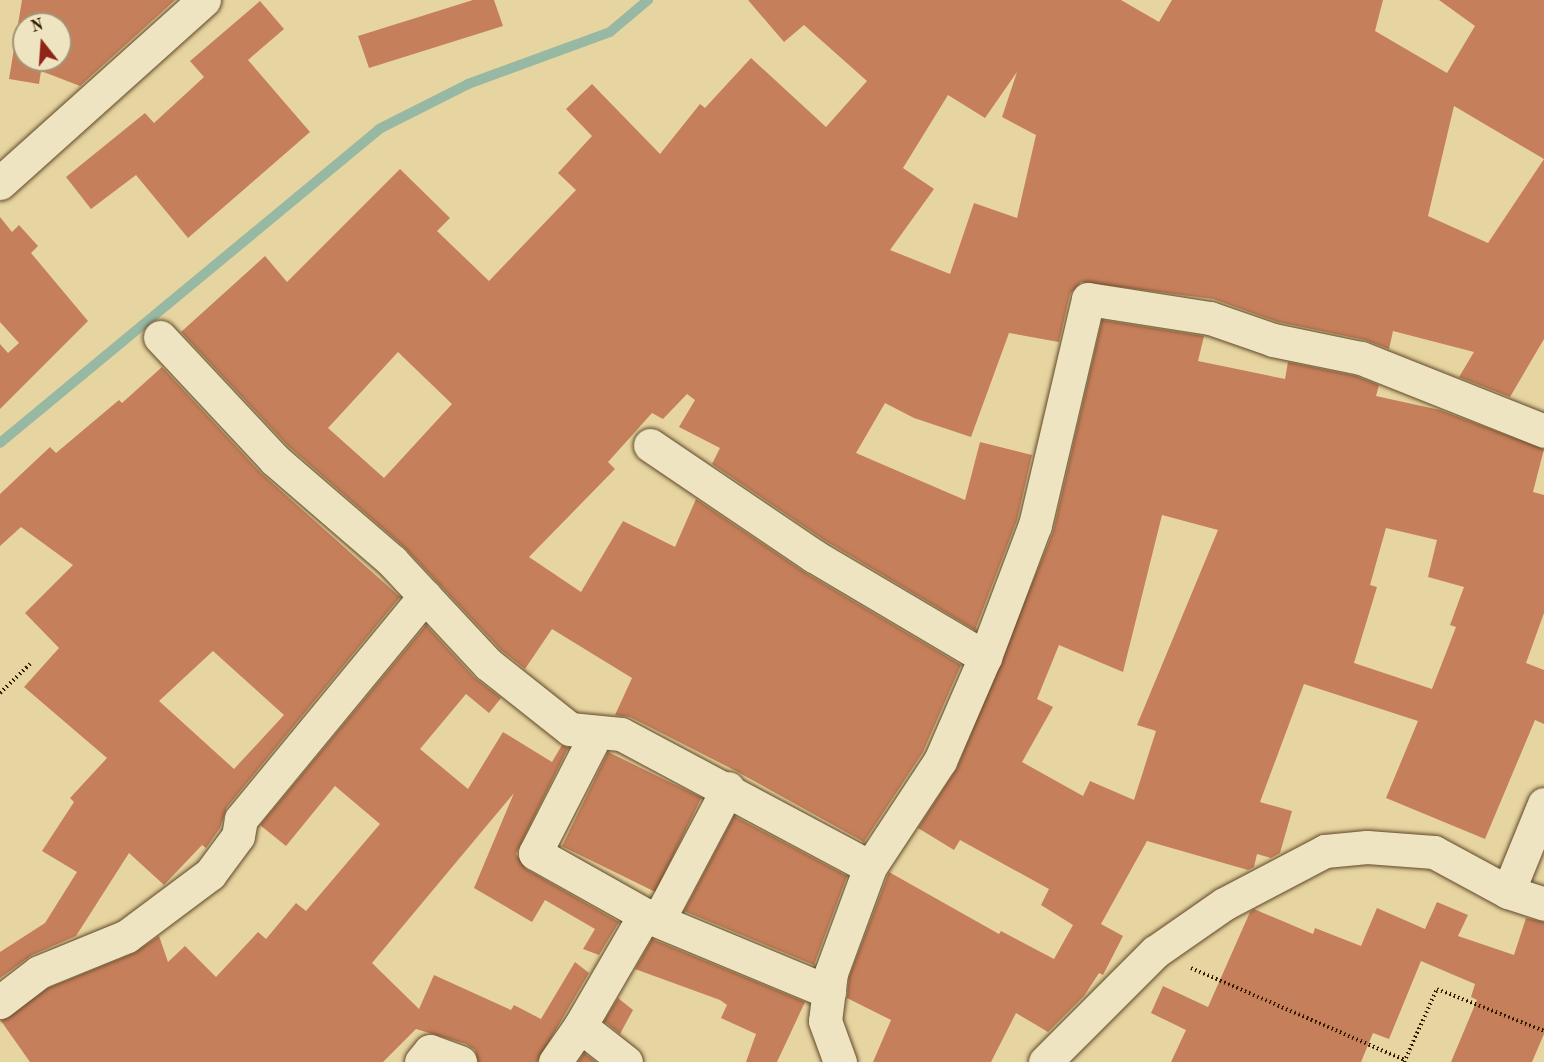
<!DOCTYPE html>
<html>
<head>
<meta charset="utf-8">
<style>
	body { margin:0 }
	#map { position:relative; width:1544px; height:1062px; overflow:hidden; background:#e7d5a1; font-family:"Old Standard TT",serif }
	div>[style] { position:absolute }
	[style*='--x'] { left:calc(var(--x)*1px); top:calc(var(--y)*1px); width:calc(var(--w)*1px); rotate:calc(var(--a)*1deg) }
	.stream>* { height:10px; margin:-5px; padding:0 5px; transform-origin:5px; border-radius:5px; background:#97b9a3 }
	.building>* { inset:0; background:#c67f5b; transform-origin:0 0 }
	.path>* { height:4px; margin-top:-2px; transform-origin:0; background:repeating-linear-gradient(90deg,#331900 0 1.5px,transparent 0 4.5px) }
	.roads { filter:drop-shadow(0 0 2px #604828) drop-shadow(0 0 2px #604828) }
	.street>* { height:33px; margin:-16.5px; padding:0 16.5px; transform-origin:16.5px; border-radius:16.5px; background:#efe4c2 }
	span { translate:-50% -50%; white-space:nowrap; text-align:center; line-height:1.15; -webkit-text-stroke:4.5px #efe4c2; paint-order:stroke }
	.north { position:absolute; left:12px; top:12px; width:60px; height:60px; box-sizing:border-box; background:#efe4c2; border:2px solid #a49374; border-radius:50%; rotate:343deg; font-size:16px; font-weight:700; line-height:24px; text-align:center; color:#331900 }
	.north::after { content:''; display:block; margin:auto; width:21px; height:27px; background:#8f2418; clip-path:polygon(50% 0,100% 100%,50% 72%,0 100%) }
</style>
</head>
<body>
<div id="map">
	<div class="stream">
		<i style="--x:0;--y:443;--w:492;--a:-39.6"></i>
		<i style="--x:379;--y:129;--w:100;--a:-26.8"></i>
		<i style="--x:468;--y:84;--w:151;--a:-20.1"></i>
		<i style="--x:610;--y:32;--w:50;--a:-40.1"></i>
	</div>
	<div class="building">
		<i style="clip-path:polygon(evenodd,22px 0,175px 0,80px 86px,41px 71px,39px 84px,9px 79px,22px 0,24px 24px,60px 24px,60px 60px,24px 60px,24px 24px)"></i>
		<i style="clip-path:polygon(473px 0,494px 0,503px 26px,369px 68px,358px 36px)"></i>
		<i style="clip-path:polygon(evenodd,748px 0,1121px 0,1159px 22px,1172px 0,1383px 0,1375px 31px,1447px 73px,1475px 26px,1439px 0,1544px 0,1544px 339px,1510px 397px,1459px 377px,1474px 352px,1393px 331px,1389px 349px,1365px 340px,1278px 322px,1213px 299px,1081px 282px,1070px 294px,1059px 342px,1009px 333px,971px 437px,914px 418px,885px 403px,856px 453px,965px 500px,980px 442px,1032px 455px,1017px 520px,975px 630px,824px 540px,712px 464px,720px 448px,679px 427px,695px 400px,687px 394px,663px 419px,652px 413px,608px 462px,615px 469px,529px 557px,581px 592px,623px 521px,675px 547px,696px 499px,804px 572px,961px 665px,923px 752px,864px 842px,736px 771px,630px 717px,615px 715px,632px 678px,552px 629px,525px 669px,501px 650px,404px 547px,288px 446px,181px 332px,265px 256px,287px 282px,400px 169px,450px 218px,437px 231px,489px 281px,576px 190px,558px 173px,592px 136px,566px 109px,592px 84px,660px 154px,700px 104px,705px 108px,751px 58px,826px 127px,867px 81px,804px 25px,784px 42px,748px 0,1017px 72px,1002px 117px,1036px 135px,1017px 218px,974px 203px,950px 274px,890px 250px,934px 189px,903px 168px,948px 95px,985px 118px,1017px 72px,748px 0,1454px 106px,1544px 159px,1488px 243px,1428px 216px,1454px 106px,748px 0,398px 352px,452px 404px,384px 478px,328px 428px,398px 352px)"></i>
		<i style="clip-path:polygon(260px 1px,284px 29px,248px 60px,310px 132px,188px 238px,136px 175px,91px 209px,66px 177px,145px 113px,154px 123px,204px 77px,190px 61px)"></i>
		<i style="clip-path:polygon(0 217px,12px 232px,19px 225px,38px 246px,31px 253px,88px 321px,0 409px,0 344px,8px 353px,19px 343px,0 322px)"></i>
		<i style="clip-path:polygon(evenodd,1102px 320px,1204px 336px,1198px 361px,1285px 379px,1288px 362px,1356px 376px,1379px 385px,1376px 396px,1440px 410px,1544px 449px,1533px 492px,1544px 495px,1544px 613px,1526px 663px,1544px 670px,1544px 724px,1535px 720px,1485px 839px,1386px 798px,1418px 721px,1304px 684px,1260px 802px,1292px 811px,1280px 853px,1271px 858px,1257px 854px,1254px 867px,1248px 870px,1147px 841px,1101px 924px,1123px 936px,1103px 975px,1099px 973px,1084px 996px,1048px 1032px,1016px 1013px,991px 1062px,873px 1062px,891px 1020px,847px 998px,849px 977px,889px 872px,999px 934px,1001px 931px,1054px 959px,1073px 925px,1041px 905px,1049px 889px,960px 840px,954px 850px,918px 828px,957px 768px,1053px 532px,1102px 320px,1162px 515px,1218px 530px,1137px 725px,1156px 731px,1134px 800px,1090px 781px,1083px 796px,1022px 762px,1053px 707px,1037px 699px,1059px 645px,1123px 672px,1162px 515px,1102px 320px,1386px 528px,1437px 540px,1428px 577px,1464px 587px,1450px 625px,1456px 627px,1432px 689px,1354px 663px,1377px 587px,1370px 585px,1386px 528px)"></i>
		<i style="clip-path:polygon(evenodd,162px 367px,261px 473px,400px 597px,227px 807px,220px 828px,206px 848px,202px 845px,164px 885px,129px 853px,76px 936px,32px 955px,0 978px,0 952px,45px 923px,77px 872px,42px 851px,74px 802px,70px 798px,107px 758px,24px 687px,59px 648px,25px 613px,73px 565px,21px 527px,0 546px,0 494px,50px 447px,56px 453px,119px 400px,122px 403px,162px 367px,213px 651px,284px 715px,234px 769px,159px 701px,213px 651px)"></i>
		<i style="clip-path:polygon(426px 625px,474px 677px,501px 698px,489px 713px,466px 694px,420px 749px,468px 789px,503px 732px,552px 762px,562px 745px,568px 748px,516px 854px,526px 869px,619px 922px,599px 955px,583px 949px,595px 929px,545px 900px,532px 922px,474px 888px,514px 793px,372px 963px,419px 1009px,434px 975px,511px 1010px,514px 1005px,541px 1019px,575px 962px,589px 973px,537px 1062px,478px 1062px,475px 1050px,466px 1044px,416px 1029px,383px 1062px,30px 1062px,1px 1021px,48px 988px,134px 953px,159px 936px,168px 962px,185px 946px,216px 977px,258px 932px,266px 939px,296px 903px,306px 911px,380px 824px,335px 786px,286px 846px,260px 825px)"></i>
		<i style="left:608px;top:752px;width:104px;height:105px;rotate:26deg"></i>
		<i style="clip-path:polygon(734px 816px,847px 876px,814px 965px,684px 911px)"></i>
		<i style="clip-path:polygon(1437px 902px,1468px 915px,1458px 936px,1514px 955px,1526px 918px,1544px 922px,1544px 1034px,1532px 1062px,1451px 1062px,1477px 1000px,1471px 997px,1475px 984px,1421px 961px,1389px 1039px,1373px 1033px,1361px 1062px,1171px 1062px,1186px 1030px,1151px 1013px,1163px 986px,1208px 1007px,1250px 912px,1254px 909px,1313px 934px,1315px 928px,1361px 946px,1377px 908px,1425px 929px)"></i>
		<i style="clip-path:polygon(652px 939px,805px 1002px,777px 1062px,746px 1062px,756px 1034px,721px 1018px,727px 1005px,720px 1000px,635px 969px)"></i>
		<i style="clip-path:polygon(618px 998px,633px 1010px,620px 1034px,604px 1021px)"></i>
		<i style="clip-path:polygon(584px 1053px,596px 1062px,578px 1062px)"></i>
	</div>
	<div class="path">
		<i style="--x:0;--y:693;--w:42;--a:-44"></i>
		<i style="--x:1191;--y:968;--w:233;--a:23.3"></i>
		<i style="--x:1404;--y:1062;--w:80;--a:-65.7"></i>
		<i style="--x:1437;--y:989;--w:115;--a:21.4"></i>
	</div>
	<div class="roads">
		<div class="street">
			<i style="--x:0;--y:183;--w:274;--a:-41.9"></i>
			<i style="--x:160;--y:337;--w:168;--a:46.9"></i>
			<i style="--x:275;--y:460;--w:155;--a:40.8"></i>
			<i style="--x:392;--y:561;--w:141;--a:47"></i>
			<i style="--x:488;--y:664;--w:105;--a:38.4"></i>
			<i style="--x:570;--y:729;--w:51;--a:5.6"></i>
			<i style="--x:621;--y:734;--w:282;--a:28.1"></i>
			<i style="--x:870;--y:867;--w:113;--a:110.2"></i>
			<i style="--x:831;--y:973;--w:48;--a:97.1"></i>
			<i style="--x:825;--y:1021;--w:44;--a:69.9"></i>
			<i style="--x:650;--y:445;--w:198;--a:34.1"></i>
			<i style="--x:814;--y:556;--w:199;--a:30.6"></i>
			<i style="--x:597;--y:732;--w:136;--a:117.1"></i>
			<i style="--x:535;--y:853;--w:131;--a:29.3"></i>
			<i style="--x:649;--y:917;--w:195;--a:22.6"></i>
			<i style="--x:870;--y:867;--w:127;--a:-56.6"></i>
			<i style="--x:940;--y:761;--w:113;--a:-66.6"></i>
			<i style="--x:985;--y:657;--w:141;--a:-69.3"></i>
			<i style="--x:1035;--y:525;--w:232;--a:-76.8"></i>
			<i style="--x:1088;--y:299;--w:123;--a:8.9"></i>
			<i style="--x:1210;--y:318;--w:67;--a:19.2"></i>
			<i style="--x:1273;--y:340;--w:90;--a:11.6"></i>
			<i style="--x:1361;--y:358;--w:197;--a:21.7"></i>
			<i style="--x:1508;--y:892;--w:95;--a:-67.8"></i>
			<i style="--x:0;--y:1002;--w:49;--a:-37.6"></i>
			<i style="--x:39;--y:972;--w:95;--a:-22.2"></i>
			<i style="--x:127;--y:936;--w:104;--a:-36.8"></i>
			<i style="--x:210;--y:874;--w:47;--a:-53.6"></i>
			<i style="--x:238;--y:836;--w:17;--a:-80"></i>
			<i style="--x:241;--y:819;--w:289;--a:-50.5"></i>
			<i style="--x:421;--y:1062;--w:14;--a:-51"></i>
			<i style="--x:430;--y:1051;--w:32;--a:20"></i>
			<i style="--x:555;--y:1062;--w:44;--a:-55.2"></i>
			<i style="--x:626;--y:1062;--w:58;--a:-142"></i>
			<i style="--x:580;--y:1026;--w:121;--a:-59.8"></i>
			<i style="--x:641;--y:921;--w:24;--a:-24"></i>
			<i style="--x:663;--y:911;--w:139;--a:-62.1"></i>
			<i style="--x:1045;--y:1062;--w:156;--a:-45"></i>
			<i style="--x:1155;--y:952;--w:84;--a:-34.8"></i>
			<i style="--x:1224;--y:904;--w:114;--a:-27.7"></i>
			<i style="--x:1325;--y:851;--w:42;--a:-5.4"></i>
			<i style="--x:1367;--y:847;--w:67;--a:4.3"></i>
			<i style="--x:1434;--y:852;--w:84;--a:28.4"></i>
			<i style="--x:1508;--y:892;--w:38;--a:18"></i>
		</div>
	</div>
	<div class="north">N</div>
</div>
</body>
</html>
